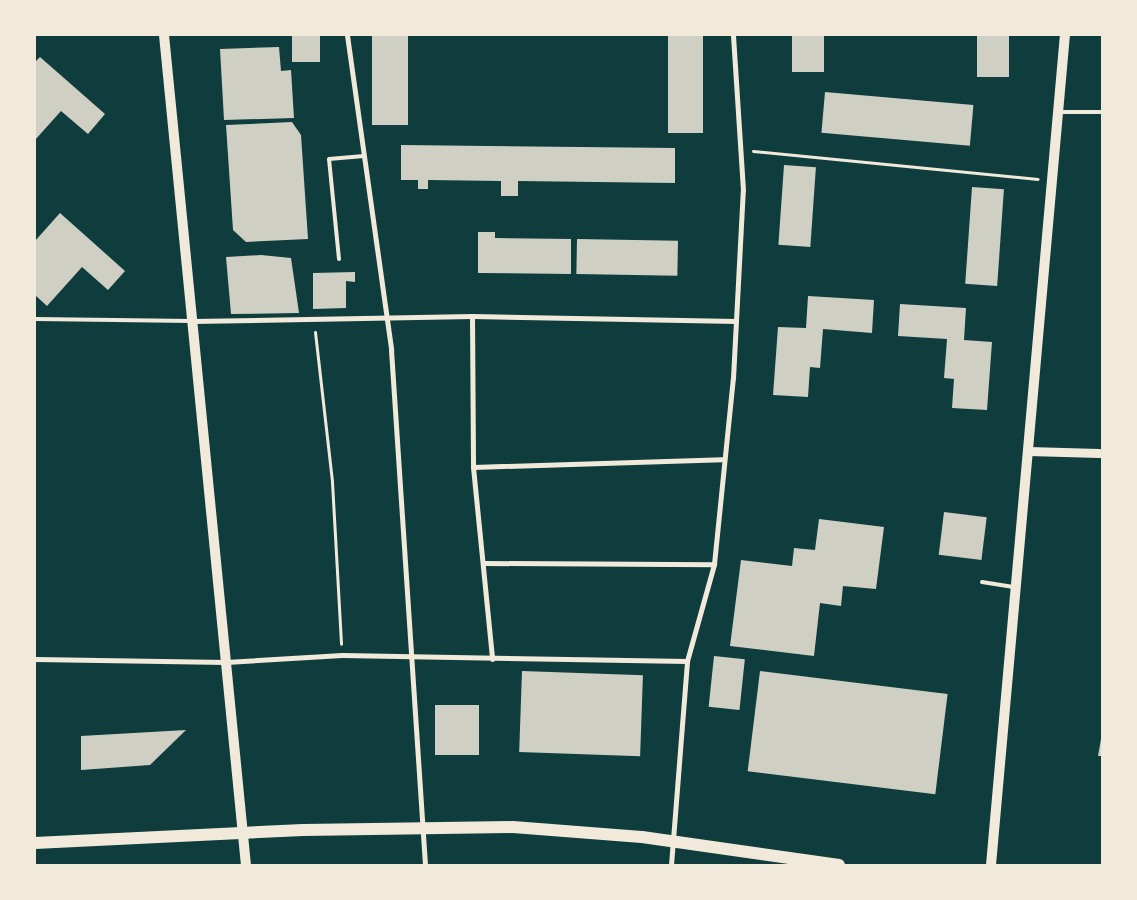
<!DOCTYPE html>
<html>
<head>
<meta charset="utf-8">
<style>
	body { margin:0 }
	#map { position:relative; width:1137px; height:900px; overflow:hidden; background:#0f3d3e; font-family:"Work Sans",sans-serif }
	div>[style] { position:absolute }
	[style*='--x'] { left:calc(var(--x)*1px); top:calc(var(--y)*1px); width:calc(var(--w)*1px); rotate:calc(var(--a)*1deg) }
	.building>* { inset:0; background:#cfcfc3; transform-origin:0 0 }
	.path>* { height:3px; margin:-1.5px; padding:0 1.5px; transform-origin:1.5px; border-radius:1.5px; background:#f1e9da }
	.service>* { height:4px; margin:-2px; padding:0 2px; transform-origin:2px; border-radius:2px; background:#f1e9da }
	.minor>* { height:5px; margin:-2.5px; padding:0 2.5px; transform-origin:2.5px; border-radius:2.5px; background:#f1e9da }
	.tertiary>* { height:9px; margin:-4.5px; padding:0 4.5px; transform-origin:4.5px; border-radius:4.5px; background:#f1e9da }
	.secondary>* { height:10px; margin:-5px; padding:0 5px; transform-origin:5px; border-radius:5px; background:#f1e9da }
	.primary>* { height:12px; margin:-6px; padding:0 6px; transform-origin:6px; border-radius:6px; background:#f1e9da }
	span { translate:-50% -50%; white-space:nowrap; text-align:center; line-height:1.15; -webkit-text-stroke:4px #f1e9da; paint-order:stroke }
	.frame { position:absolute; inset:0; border:36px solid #f1e9da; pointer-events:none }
</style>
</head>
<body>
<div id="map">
	<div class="building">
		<i style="left:292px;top:35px;width:28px;height:27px"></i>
		<i style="left:372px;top:35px;width:36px;height:90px"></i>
		<i style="left:668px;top:35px;width:35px;height:98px"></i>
		<i style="left:792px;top:35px;width:32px;height:37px"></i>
		<i style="left:977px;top:35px;width:32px;height:42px"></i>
		<i style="clip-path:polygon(279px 47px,281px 71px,291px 70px,294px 118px,224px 120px,220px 49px)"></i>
		<i style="clip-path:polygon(40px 57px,105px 114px,88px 134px,61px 111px,35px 140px,35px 62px)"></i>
		<i style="left:825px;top:92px;width:149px;height:41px;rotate:5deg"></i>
		<i style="clip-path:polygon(292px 122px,301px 135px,308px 239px,246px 242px,233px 230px,226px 125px)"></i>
		<i style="clip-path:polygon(401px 145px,675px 148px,675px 183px,518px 181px,518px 196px,501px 196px,501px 181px,428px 180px,428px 189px,418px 189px,418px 180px,401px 180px)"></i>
		<i style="left:784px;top:165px;width:32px;height:80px;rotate:4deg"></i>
		<i style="left:972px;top:187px;width:32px;height:97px;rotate:4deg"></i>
		<i style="clip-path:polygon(60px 213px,125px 271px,108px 290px,82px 267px,47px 306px,35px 295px,35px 241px)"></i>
		<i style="clip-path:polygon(478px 232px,495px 232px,495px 238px,571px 239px,571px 274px,478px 273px)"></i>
		<i style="left:577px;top:239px;width:101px;height:35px;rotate:1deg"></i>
		<i style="clip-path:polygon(261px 255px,291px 258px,299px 313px,231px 314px,226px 257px)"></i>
		<i style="clip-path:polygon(355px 272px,355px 282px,346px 281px,346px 308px,313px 309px,313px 273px)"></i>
		<i style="clip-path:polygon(808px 296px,874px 300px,872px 333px,823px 329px,820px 368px,810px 367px,808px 397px,773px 395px,778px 327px,806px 328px)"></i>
		<i style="clip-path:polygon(900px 304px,966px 308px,964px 340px,992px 342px,987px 410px,952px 408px,954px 379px,944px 378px,947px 339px,898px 336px)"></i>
		<i style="left:944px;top:512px;width:43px;height:43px;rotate:7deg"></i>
		<i style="clip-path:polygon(819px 519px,884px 527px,876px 589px,843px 586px,841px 606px,820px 603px,814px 656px,730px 646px,741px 560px,792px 566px,794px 548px,815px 550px)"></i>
		<i style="left:714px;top:656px;width:31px;height:51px;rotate:6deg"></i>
		<i style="left:522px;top:671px;width:121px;height:81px;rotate:2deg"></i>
		<i style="left:760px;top:671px;width:189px;height:101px;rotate:7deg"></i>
		<i style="left:435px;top:705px;width:44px;height:50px"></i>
		<i style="clip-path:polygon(186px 730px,150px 765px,81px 770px,81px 736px)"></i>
		<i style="clip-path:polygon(1101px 739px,1102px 740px,1102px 756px,1098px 756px)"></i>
	</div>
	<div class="path">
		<i style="--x:753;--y:151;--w:286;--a:5.6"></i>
		<i style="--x:315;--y:332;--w:151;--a:83.5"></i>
		<i style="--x:332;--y:482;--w:162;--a:86.8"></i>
	</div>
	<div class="service">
		<i style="--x:1059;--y:112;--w:43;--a:0"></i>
		<i style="--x:339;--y:259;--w:100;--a:-95.7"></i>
		<i style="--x:329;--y:159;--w:35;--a:-5"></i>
		<i style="--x:35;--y:319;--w:157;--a:0.7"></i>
		<i style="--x:982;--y:582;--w:32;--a:9"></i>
	</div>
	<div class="minor">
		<i style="--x:347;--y:35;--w:318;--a:82"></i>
		<i style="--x:391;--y:350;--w:516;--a:86.22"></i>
		<i style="--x:472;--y:316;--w:151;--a:89.6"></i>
		<i style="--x:473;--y:467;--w:193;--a:84.3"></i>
		<i style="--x:192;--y:321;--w:280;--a:-1"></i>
		<i style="--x:472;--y:316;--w:264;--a:1.1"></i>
		<i style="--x:473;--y:467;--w:249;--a:-1.8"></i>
		<i style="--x:485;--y:563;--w:229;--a:0.3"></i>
		<i style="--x:35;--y:659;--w:191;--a:0.9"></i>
		<i style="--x:226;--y:662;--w:116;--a:-3.5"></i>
		<i style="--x:342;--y:655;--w:345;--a:1"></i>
		<i style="--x:671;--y:865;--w:205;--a:-85.5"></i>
		<i style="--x:687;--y:661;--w:101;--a:-74.4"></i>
		<i style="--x:714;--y:564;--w:187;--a:-84.2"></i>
		<i style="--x:733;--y:378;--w:188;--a:-87"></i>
		<i style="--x:743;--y:190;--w:155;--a:-93.7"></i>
	</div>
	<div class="tertiary">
		<i style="--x:1028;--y:451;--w:71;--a:1.6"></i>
	</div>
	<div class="secondary">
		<i style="--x:164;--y:35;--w:834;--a:84.36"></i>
		<i style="--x:991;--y:865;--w:833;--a:-84.91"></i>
	</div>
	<div class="primary">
		<i style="--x:35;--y:843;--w:268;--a:-2.8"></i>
		<i style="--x:303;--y:830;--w:210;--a:-0.8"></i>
		<i style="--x:513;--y:827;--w:129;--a:4.4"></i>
		<i style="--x:642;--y:837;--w:199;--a:8.1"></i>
	</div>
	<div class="frame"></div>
</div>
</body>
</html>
